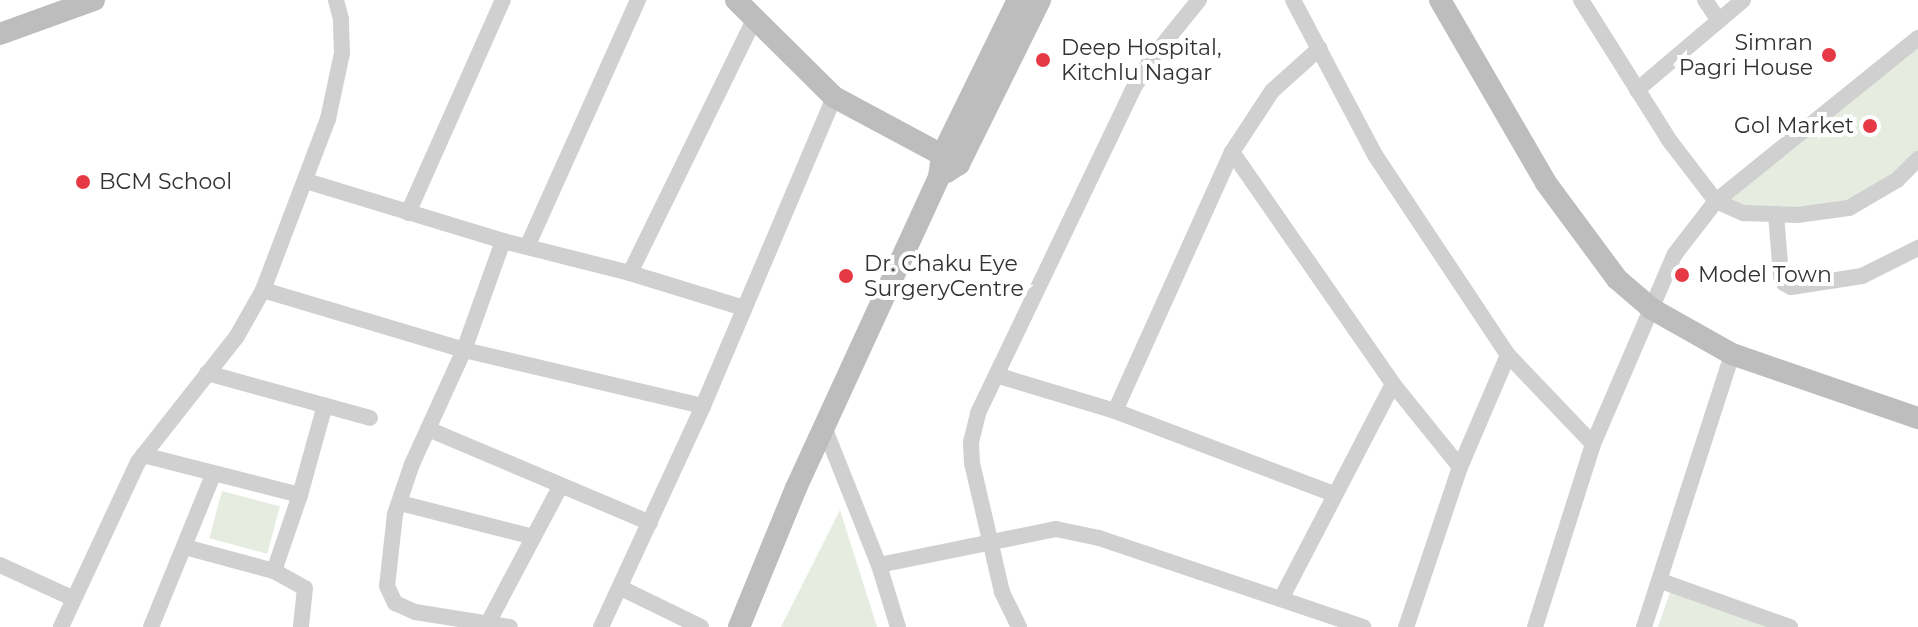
<!DOCTYPE html>
<html>
<head>
<meta charset="utf-8">
<style>
	body { margin:0 }
	#map { position:relative; width:1918px; height:627px; overflow:hidden; background:#fff; font-family:Montserrat,sans-serif }
	div>[style] { position:absolute }
	[style*='--x'] { left:calc(var(--x)*1px); top:calc(var(--y)*1px); width:calc(var(--w)*1px); rotate:calc(var(--a)*1deg) }
	.green>* { inset:0; background:#e6ecdf; transform-origin:0 0 }
	.street>* { height:16px; margin:-8px; padding:0 8px; transform-origin:8px; border-radius:8px; background:#d0d0d0 }
	.secondary>* { height:22px; margin:-11px; padding:0 11px; transform-origin:11px; border-radius:11px; background:#bdbdbd }
	.dots>* { width:22px; height:22px; translate:-50% -50%; box-sizing:border-box; border:4px solid #fff; border-radius:50% }
	span { translate:-50% -50%; white-space:nowrap; text-align:center; line-height:1.15; -webkit-text-stroke:8px #fff; paint-order:stroke }
	.poi-label { font-size:22px; color:#333 }
	.right { translate:-100% -50%; text-align:right }
	.left { translate:0 -50%; text-align:left }
</style>
</head>
<body>
<div id="map">
	<div class="green">
		<i style="clip-path:polygon(1918px 42px,1918px 154px,1895px 178px,1849px 204px,1743px 210px,1722px 199px)"></i>
		<i style="left:222px;top:491px;width:60px;height:49px;rotate:15deg"></i>
		<i style="clip-path:polygon(840px 510px,877px 627px,781px 627px)"></i>
		<i style="clip-path:polygon(1670px 592px,1778px 627px,1658px 627px)"></i>
	</div>
	<div class="street">
		<i style="--x:1293;--y:0;--w:175;--a:62.1"></i>
		<i style="--x:1375;--y:155;--w:240;--a:56.4"></i>
		<i style="--x:1508;--y:355;--w:123;--a:46.3"></i>
		<i style="--x:1581;--y:0;--w:165;--a:57.8"></i>
		<i style="--x:1669;--y:140;--w:77;--a:52.4"></i>
		<i style="--x:1716;--y:201;--w:30;--a:24"></i>
		<i style="--x:1743;--y:213;--w:54;--a:2.1"></i>
		<i style="--x:1797;--y:215;--w:52;--a:-7.7"></i>
		<i style="--x:1849;--y:208;--w:56;--a:-30.3"></i>
		<i style="--x:1897;--y:180;--w:30;--a:-45"></i>
		<i style="--x:1705;--y:0;--w:25;--a:56"></i>
		<i style="--x:1637;--y:90;--w:139;--a:-40.3"></i>
		<i style="--x:1232;--y:152;--w:282;--a:55.2"></i>
		<i style="--x:306;--y:181;--w:206;--a:16.9"></i>
		<i style="--x:503;--y:241;--w:131;--a:14.1"></i>
		<i style="--x:630;--y:273;--w:119;--a:17.1"></i>
		<i style="--x:408;--y:213;--w:233;--a:-66"></i>
		<i style="--x:1776;--y:214;--w:62;--a:85.4"></i>
		<i style="--x:1781;--y:276;--w:8;--a:67"></i>
		<i style="--x:1784;--y:283;--w:8;--a:30"></i>
		<i style="--x:1791;--y:287;--w:72;--a:-8.8"></i>
		<i style="--x:1862;--y:276;--w:63;--a:-26.6"></i>
		<i style="--x:503;--y:241;--w:116;--a:109.7"></i>
		<i style="--x:464;--y:350;--w:125;--a:114.5"></i>
		<i style="--x:412;--y:464;--w:53;--a:108.8"></i>
		<i style="--x:395;--y:514;--w:72;--a:96.3"></i>
		<i style="--x:387;--y:586;--w:19;--a:65"></i>
		<i style="--x:395;--y:603;--w:22;--a:24"></i>
		<i style="--x:415;--y:612;--w:96;--a:9"></i>
		<i style="--x:527;--y:247;--w:271;--a:-65.8"></i>
		<i style="--x:630;--y:273;--w:284;--a:-63.9"></i>
		<i style="--x:263;--y:290;--w:210;--a:16.6"></i>
		<i style="--x:464;--y:350;--w:245;--a:13.2"></i>
		<i style="--x:207;--y:373;--w:169;--a:15.4"></i>
		<i style="--x:996;--y:375;--w:124;--a:16.8"></i>
		<i style="--x:1115;--y:411;--w:234;--a:20.8"></i>
		<i style="--x:1115;--y:411;--w:284;--a:-65.7"></i>
		<i style="--x:1232;--y:152;--w:73;--a:-56.7"></i>
		<i style="--x:1272;--y:91;--w:64;--a:-41.9"></i>
		<i style="--x:824;--y:427;--w:149;--a:68.3"></i>
		<i style="--x:879;--y:565;--w:65;--a:73"></i>
		<i style="--x:428;--y:429;--w:241;--a:22.9"></i>
		<i style="--x:143;--y:455;--w:162;--a:14.3"></i>
		<i style="--x:1460;--y:467;--w:122;--a:-66.8"></i>
		<i style="--x:400;--y:503;--w:137;--a:14.3"></i>
		<i style="--x:185;--y:547;--w:92;--a:15.1"></i>
		<i style="--x:274;--y:571;--w:80;--a:-71.1"></i>
		<i style="--x:300;--y:495;--w:93;--a:-74.5"></i>
		<i style="--x:0;--y:565;--w:81;--a:24.7"></i>
		<i style="--x:879;--y:565;--w:181;--a:-11.5"></i>
		<i style="--x:1056;--y:529;--w:44;--a:11.8"></i>
		<i style="--x:1099;--y:538;--w:279;--a:18.6"></i>
		<i style="--x:274;--y:571;--w:35;--a:29"></i>
		<i style="--x:305;--y:588;--w:39;--a:96"></i>
		<i style="--x:1661;--y:581;--w:137;--a:19.6"></i>
		<i style="--x:621;--y:588;--w:89;--a:26"></i>
		<i style="--x:1281;--y:599;--w:242;--a:-62.5"></i>
		<i style="--x:1393;--y:384;--w:107;--a:51.1"></i>
		<i style="--x:1460;--y:467;--w:169;--a:108.6"></i>
		<i style="--x:488;--y:623;--w:154;--a:-62.1"></i>
		<i style="--x:61;--y:627;--w:182;--a:-65"></i>
		<i style="--x:138;--y:462;--w:160;--a:-51.8"></i>
		<i style="--x:237;--y:336;--w:53;--a:-60.5"></i>
		<i style="--x:263;--y:290;--w:183;--a:-69.2"></i>
		<i style="--x:328;--y:119;--w:67;--a:-78"></i>
		<i style="--x:342;--y:53;--w:34;--a:-92"></i>
		<i style="--x:341;--y:19;--w:20;--a:-105"></i>
		<i style="--x:151;--y:627;--w:166;--a:-67.8"></i>
		<i style="--x:601;--y:627;--w:243;--a:-65.2"></i>
		<i style="--x:703;--y:406;--w:336;--a:-67"></i>
		<i style="--x:1019;--y:627;--w:39;--a:-116"></i>
		<i style="--x:1002;--y:592;--w:132;--a:-103.1"></i>
		<i style="--x:972;--y:463;--w:21;--a:-93"></i>
		<i style="--x:971;--y:442;--w:30;--a:-76"></i>
		<i style="--x:978;--y:413;--w:357;--a:-64.4"></i>
		<i style="--x:1132;--y:91;--w:39;--a:-59"></i>
		<i style="--x:1152;--y:58;--w:75;--a:-51"></i>
		<i style="--x:1535;--y:627;--w:192;--a:-72.4"></i>
		<i style="--x:1593;--y:444;--w:207;--a:-66.7"></i>
		<i style="--x:1675;--y:254;--w:67;--a:-52.3"></i>
		<i style="--x:1716;--y:201;--w:260;--a:-38.9"></i>
		<i style="--x:1644;--y:627;--w:287;--a:-72.1"></i>
	</div>
	<div class="secondary">
		<i style="--x:736;--y:0;--w:138;--a:44.7"></i>
		<i style="--x:834;--y:97;--w:142;--a:28.2"></i>
		<i style="--x:1440;--y:0;--w:211;--a:59.9"></i>
		<i style="--x:1546;--y:183;--w:119;--a:53.5"></i>
		<i style="--x:1617;--y:279;--w:46;--a:40.6"></i>
		<i style="--x:1652;--y:309;--w:92;--a:29.4"></i>
		<i style="--x:1732;--y:354;--w:197;--a:19"></i>
		<i style="--x:0;--y:34;--w:100;--a:-19.9"></i>
		<i style="--x:947;--y:172;--w:14;--a:-34"></i>
		<i style="--x:959;--y:164;--w:183;--a:-63.7"></i>
		<i style="--x:739;--y:627;--w:150;--a:-67.7"></i>
		<i style="--x:796;--y:488;--w:342;--a:-65.3"></i>
		<i style="--x:939;--y:177;--w:22;--a:-82"></i>
		<i style="--x:942;--y:155;--w:173;--a:-63.9"></i>
	</div>
	<div class="dots">
		<i style="left:1829px;top:55px;background:#e63946"></i>
		<i style="left:1043px;top:60px;background:#e63946"></i>
		<i style="left:1870px;top:126px;background:#e63946"></i>
		<i style="left:83px;top:182px;background:#e63946"></i>
		<i style="left:1682px;top:275px;background:#e63946"></i>
		<i style="left:846px;top:276px;background:#e63946"></i>
	</div>
	<div class="poi-label">
		<span class="right" style="left:1813px;top:55px">Simran<br>Pagri House</span>
		<span class="left" style="left:1061px;top:60px">Deep Hospital,<br>Kitchlu Nagar</span>
		<span class="right" style="left:1854px;top:126px">Gol Market</span>
		<span class="left" style="left:99px;top:182px">BCM School</span>
		<span class="left" style="left:864px;top:276px">Dr. Chaku Eye<br>SurgeryCentre</span>
		<span class="left" style="left:1698px;top:275px">Model Town</span>
	</div>
</div>
</body>
</html>
